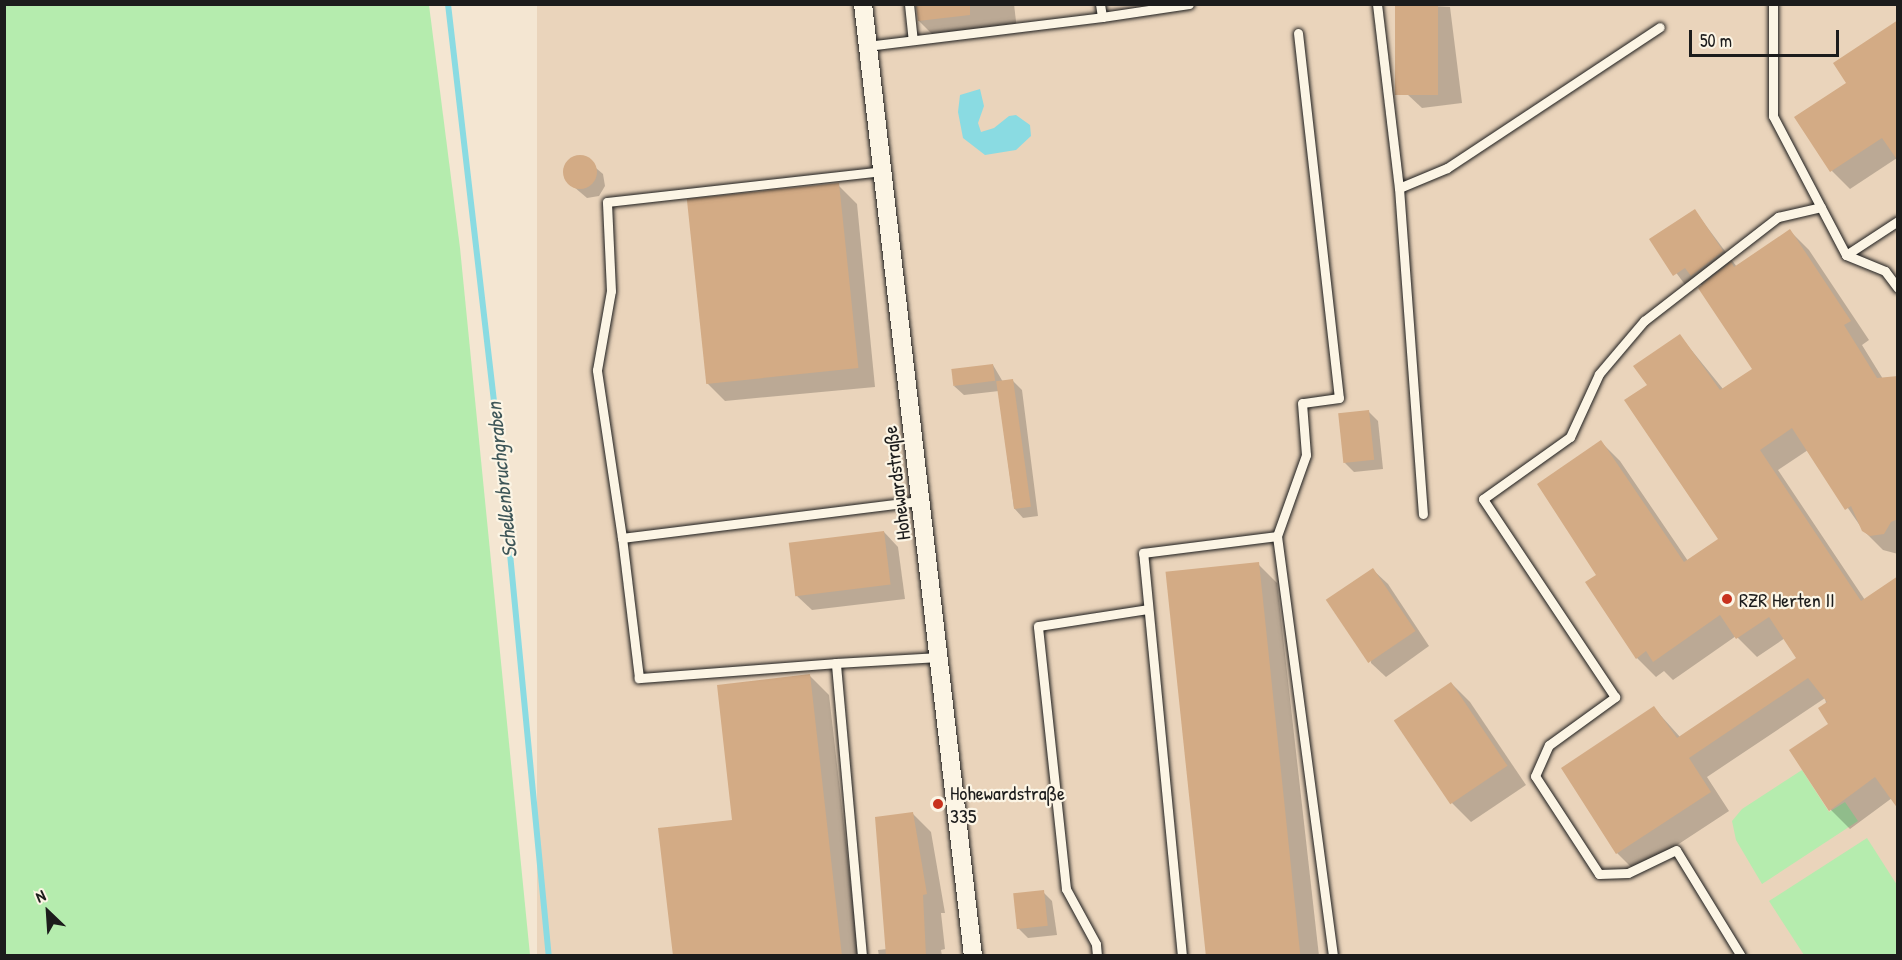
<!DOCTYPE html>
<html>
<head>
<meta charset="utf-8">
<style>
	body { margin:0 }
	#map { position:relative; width:1902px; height:960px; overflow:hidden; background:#f4e6d2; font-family:"Patrick Hand",sans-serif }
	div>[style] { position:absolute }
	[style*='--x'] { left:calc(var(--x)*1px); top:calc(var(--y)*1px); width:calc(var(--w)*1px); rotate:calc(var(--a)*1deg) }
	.built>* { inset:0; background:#ead4bb; transform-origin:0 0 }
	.green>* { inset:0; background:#b5ecae }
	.water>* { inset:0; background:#8adbe2 }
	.shadow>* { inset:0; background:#0003 }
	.stream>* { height:6px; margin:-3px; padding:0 3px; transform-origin:3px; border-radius:3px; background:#8adbe2 }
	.building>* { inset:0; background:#d3ab85; transform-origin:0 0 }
	.round { border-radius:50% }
	.roads { filter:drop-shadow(0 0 2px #1c1c1c) drop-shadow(0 0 2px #1c1c1c) }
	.service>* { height:9px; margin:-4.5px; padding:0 4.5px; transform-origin:4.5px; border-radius:4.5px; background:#fcf5e5 }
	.minor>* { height:18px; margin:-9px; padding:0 9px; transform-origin:9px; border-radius:9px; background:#fcf5e5 }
	.dots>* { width:16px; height:16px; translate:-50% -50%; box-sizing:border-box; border:3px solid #fcf5e5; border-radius:50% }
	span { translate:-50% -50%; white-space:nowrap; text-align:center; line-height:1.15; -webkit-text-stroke:4.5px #fcf5e5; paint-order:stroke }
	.street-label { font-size:20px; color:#1c1c1c }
	.poi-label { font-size:20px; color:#1c1c1c }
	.left { translate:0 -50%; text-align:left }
	.water-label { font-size:21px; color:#3d5557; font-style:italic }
	.frame { position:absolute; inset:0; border:6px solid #1c1c1c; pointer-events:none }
	.north { position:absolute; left:18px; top:882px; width:60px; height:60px; -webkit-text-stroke:4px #fcf5e5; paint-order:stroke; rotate:335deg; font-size:16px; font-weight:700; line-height:24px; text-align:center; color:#1c1c1c }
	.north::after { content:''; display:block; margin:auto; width:21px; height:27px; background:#1c1c1c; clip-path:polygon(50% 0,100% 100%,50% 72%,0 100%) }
	.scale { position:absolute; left:1689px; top:30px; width:150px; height:27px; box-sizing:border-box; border:3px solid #1c1c1c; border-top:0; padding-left:8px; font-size:18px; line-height:21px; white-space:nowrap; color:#1c1c1c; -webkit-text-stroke:4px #fcf5e5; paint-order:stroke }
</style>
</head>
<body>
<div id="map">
	<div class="built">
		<i style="left:537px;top:5px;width:1360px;height:956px"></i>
	</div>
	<div class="green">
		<i style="clip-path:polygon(5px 4px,429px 5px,460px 248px,530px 955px,5px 955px)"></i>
		<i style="clip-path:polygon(1802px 770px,1829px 812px,1845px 802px,1858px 821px,1762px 884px,1736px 840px,1732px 821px,1742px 809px)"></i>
		<i style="clip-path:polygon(1867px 838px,1897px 885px,1897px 955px,1804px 955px,1769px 901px)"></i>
	</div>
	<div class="water">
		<i style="clip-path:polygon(980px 89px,984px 106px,978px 123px,981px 132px,994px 128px,1009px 116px,1016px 115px,1030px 125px,1031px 136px,1016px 150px,985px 155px,963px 138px,958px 112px,960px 95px)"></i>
	</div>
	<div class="shadow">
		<i style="clip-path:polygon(916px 4px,1014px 4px,1017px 30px,938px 40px,919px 21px)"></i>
		<i style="clip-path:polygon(1396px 4px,1450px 7px,1462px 103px,1422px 108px,1407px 94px)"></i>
		<i style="clip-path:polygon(1848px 83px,1897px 158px,1850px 189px,1832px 171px)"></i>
		<i style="clip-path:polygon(583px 157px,603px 174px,605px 186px,599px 196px,587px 198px,567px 181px,564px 169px,571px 159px)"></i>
		<i style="clip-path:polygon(838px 185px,857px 204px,875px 387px,725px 401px,706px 382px)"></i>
		<i style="clip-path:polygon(1695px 211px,1737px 267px,1790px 231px,1809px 250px,1869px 340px,1862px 345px,1883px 379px,1898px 380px,1898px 554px,1883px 550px,1863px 530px,1808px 450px,1778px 470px,1865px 600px,1892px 798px,1850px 829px,1831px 810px,1791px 750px,1830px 724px,1825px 698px,1707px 777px,1729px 811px,1636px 872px,1617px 853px,1654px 708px,1680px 737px,1798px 658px,1785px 638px,1757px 657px,1736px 636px,1673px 680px,1664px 671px,1656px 677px,1637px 658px,1598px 575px,1601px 442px,1620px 461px,1688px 561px,1720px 539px,1649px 386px,1680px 336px,1723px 389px,1754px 370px,1703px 286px,1699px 283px,1689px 290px,1651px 239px)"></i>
		<i style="clip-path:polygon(993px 365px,1003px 382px,1013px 381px,1022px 390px,1038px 516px,1023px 518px,1014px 508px,999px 391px,964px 395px,954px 386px)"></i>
		<i style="clip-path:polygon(1368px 411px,1378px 421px,1383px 469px,1354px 472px,1345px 463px)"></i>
		<i style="clip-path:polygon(884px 532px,898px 547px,905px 599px,812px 610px,797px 596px)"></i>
		<i style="clip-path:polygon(1258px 564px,1277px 583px,1319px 956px,1212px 956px)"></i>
		<i style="clip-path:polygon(1373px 570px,1388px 584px,1429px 646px,1386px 677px,1371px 663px)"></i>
		<i style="clip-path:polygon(810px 676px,829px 695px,859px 956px,674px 956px,734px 821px)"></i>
		<i style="clip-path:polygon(1451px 683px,1470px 702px,1526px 785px,1471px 822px,1452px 803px)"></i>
		<i style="clip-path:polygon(912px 813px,931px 832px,945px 913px,941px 913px,945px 949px,941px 950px,942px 956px,879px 956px,878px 950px,887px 949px)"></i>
		<i style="clip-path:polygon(1043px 892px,1052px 901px,1057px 935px,1028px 938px,1018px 928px)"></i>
	</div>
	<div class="stream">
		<i style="--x:448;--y:4;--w:480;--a:83.4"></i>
		<i style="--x:503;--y:481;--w:477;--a:84.5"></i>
	</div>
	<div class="building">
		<i style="clip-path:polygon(916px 4px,970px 4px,970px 15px,918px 21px)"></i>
		<i style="left:1395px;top:4px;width:43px;height:91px"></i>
		<i style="clip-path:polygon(1898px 20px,1898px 161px,1882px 138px,1830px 172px,1794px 117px,1846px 83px,1833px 63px)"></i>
		<i class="round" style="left:563px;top:155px;width:34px;height:34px"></i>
		<i style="left:839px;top:183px;width:186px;height:153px;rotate:84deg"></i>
		<i style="clip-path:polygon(1695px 209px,1723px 251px,1691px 276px,1685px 268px,1673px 276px,1649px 239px)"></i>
		<i style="clip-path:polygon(1790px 229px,1851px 321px,1844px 325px,1877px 378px,1898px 376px,1898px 519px,1891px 522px,1884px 534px,1870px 536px,1862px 531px,1851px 506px,1845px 510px,1792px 428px,1760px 450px,1861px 601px,1898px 576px,1898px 809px,1875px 777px,1829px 811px,1789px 750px,1828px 724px,1818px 708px,1827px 702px,1808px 678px,1689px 758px,1711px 792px,1616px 854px,1561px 768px,1654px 706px,1677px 738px,1796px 658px,1769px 617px,1736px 639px,1720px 615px,1653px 662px,1646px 651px,1636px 659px,1585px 582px,1596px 575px,1537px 484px,1601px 440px,1684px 562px,1718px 539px,1624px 400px,1647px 385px,1633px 366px,1680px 334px,1720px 390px,1752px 369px,1698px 288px,1731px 262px,1734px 267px)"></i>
		<i style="left:993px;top:364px;width:17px;height:42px;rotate:83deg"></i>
		<i style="left:1013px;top:379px;width:129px;height:17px;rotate:82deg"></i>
		<i style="left:1369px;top:410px;width:50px;height:31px;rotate:84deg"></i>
		<i style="left:884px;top:531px;width:54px;height:96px;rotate:83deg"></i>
		<i style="left:1259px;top:562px;width:396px;height:94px;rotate:84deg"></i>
		<i style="left:1373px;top:568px;width:76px;height:57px;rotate:56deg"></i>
		<i style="clip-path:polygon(810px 674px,842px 956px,673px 956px,658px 828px,732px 820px,717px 685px)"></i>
		<i style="left:1451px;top:682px;width:101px;height:69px;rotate:56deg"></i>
		<i style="clip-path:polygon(913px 812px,927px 894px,923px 895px,926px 956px,886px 956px,875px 817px)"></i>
		<i style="left:1044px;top:890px;width:36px;height:31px;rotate:84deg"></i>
	</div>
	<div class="roads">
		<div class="service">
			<i style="--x:909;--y:4;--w:36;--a:84"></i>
			<i style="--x:1100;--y:4;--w:13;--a:81"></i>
			<i style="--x:1102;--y:17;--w:88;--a:-8.5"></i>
			<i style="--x:1377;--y:4;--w:185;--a:83.2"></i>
			<i style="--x:1399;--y:188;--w:327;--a:85.8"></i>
			<i style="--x:1773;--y:4;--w:112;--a:90"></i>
			<i style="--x:1773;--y:116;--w:157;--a:62.3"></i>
			<i style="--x:1846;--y:255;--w:62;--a:-33.2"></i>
			<i style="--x:1298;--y:33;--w:367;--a:83.6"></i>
			<i style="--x:1339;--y:398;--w:37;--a:172"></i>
			<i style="--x:1302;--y:403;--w:52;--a:85.6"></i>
			<i style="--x:1306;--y:455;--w:86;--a:109.7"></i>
			<i style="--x:1277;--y:536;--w:424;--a:82.4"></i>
			<i style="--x:867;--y:46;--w:237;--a:-7"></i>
			<i style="--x:1399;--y:188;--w:52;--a:-22.6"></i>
			<i style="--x:1447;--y:168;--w:255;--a:-33.5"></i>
			<i style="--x:1846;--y:255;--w:42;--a:22.3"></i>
			<i style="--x:1885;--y:271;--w:21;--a:53"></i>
			<i style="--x:622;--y:538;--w:170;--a:-98.5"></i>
			<i style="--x:597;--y:370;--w:80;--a:-80"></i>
			<i style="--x:611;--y:291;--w:89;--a:-92.6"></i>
			<i style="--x:607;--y:202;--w:277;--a:-6.4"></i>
			<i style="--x:836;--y:663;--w:198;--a:175.6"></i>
			<i style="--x:639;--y:678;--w:141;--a:-96.9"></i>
			<i style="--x:622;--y:538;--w:301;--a:-7.1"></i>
			<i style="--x:862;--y:956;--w:294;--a:-95.1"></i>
			<i style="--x:836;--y:663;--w:103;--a:-3.3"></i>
			<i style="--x:1097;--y:956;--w:12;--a:-95"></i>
			<i style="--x:1096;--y:944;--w:63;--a:-118.6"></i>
			<i style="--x:1066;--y:889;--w:264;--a:-96.1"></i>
			<i style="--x:1038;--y:626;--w:111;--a:-8.8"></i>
			<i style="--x:1182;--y:956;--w:405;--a:-95.5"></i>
			<i style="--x:1143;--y:553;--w:135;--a:-7.2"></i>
			<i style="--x:1741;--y:956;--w:124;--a:-121.5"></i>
			<i style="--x:1676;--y:850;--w:53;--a:154.4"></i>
			<i style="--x:1628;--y:873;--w:29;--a:178"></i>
			<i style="--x:1599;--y:874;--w:117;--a:-123.1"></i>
			<i style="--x:1535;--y:776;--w:34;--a:-66"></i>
			<i style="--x:1549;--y:745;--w:82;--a:-36"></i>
			<i style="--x:1615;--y:697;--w:238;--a:-123.7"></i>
			<i style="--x:1483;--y:499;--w:107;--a:-35.5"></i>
			<i style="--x:1570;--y:437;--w:69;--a:-65.3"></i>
			<i style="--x:1599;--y:374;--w:70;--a:-49.7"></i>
			<i style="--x:1644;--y:321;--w:170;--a:-37.8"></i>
			<i style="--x:1778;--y:217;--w:44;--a:-13.1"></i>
		</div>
		<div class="minor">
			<i style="--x:863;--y:4;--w:958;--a:83.41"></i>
		</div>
	</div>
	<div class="dots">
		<i style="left:1727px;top:599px;background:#c8321e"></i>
		<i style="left:938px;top:804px;background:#c8321e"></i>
	</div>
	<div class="street-label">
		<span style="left:896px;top:483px;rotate:-97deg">Hohewardstraße</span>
	</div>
	<div class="poi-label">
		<span class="left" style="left:1739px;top:599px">RZR Herten II</span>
		<span class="left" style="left:950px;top:804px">Hohewardstraße<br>335</span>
	</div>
	<div class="water-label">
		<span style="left:502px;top:480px;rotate:-96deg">Schellenbruchgraben</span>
	</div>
	<div class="frame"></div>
	<div class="north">N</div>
	<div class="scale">50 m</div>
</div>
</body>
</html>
